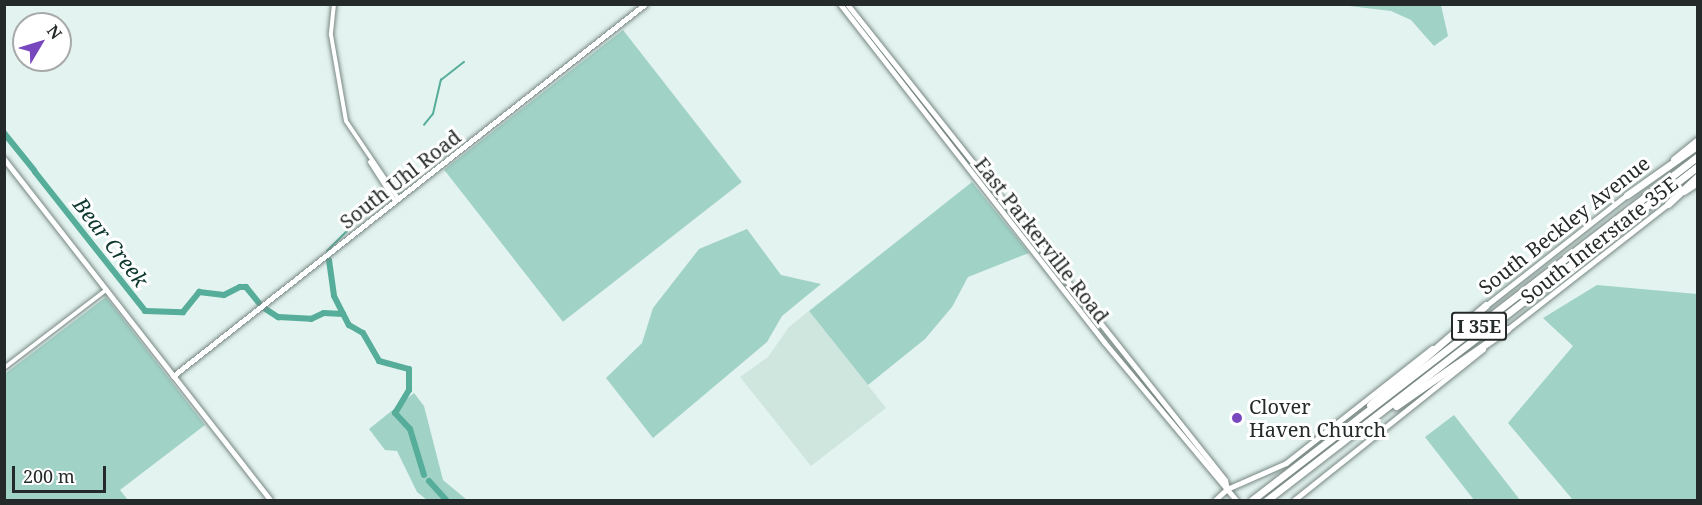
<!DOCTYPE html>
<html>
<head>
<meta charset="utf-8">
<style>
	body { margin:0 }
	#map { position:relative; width:1702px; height:505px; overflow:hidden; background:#e3f3ef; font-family:"Noto Serif",serif }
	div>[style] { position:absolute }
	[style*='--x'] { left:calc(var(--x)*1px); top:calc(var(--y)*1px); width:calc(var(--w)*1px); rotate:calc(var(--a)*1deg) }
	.built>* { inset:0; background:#cfe6df }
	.green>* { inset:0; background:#a1d2c6; transform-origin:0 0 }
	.stream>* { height:1.5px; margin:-0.75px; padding:0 0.75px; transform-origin:0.75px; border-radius:0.75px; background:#55ad9a }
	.river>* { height:6px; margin:-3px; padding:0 3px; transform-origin:3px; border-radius:3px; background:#55ad9a }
	.roads { filter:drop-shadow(0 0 2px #778682) drop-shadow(0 0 2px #778682) }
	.minor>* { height:4px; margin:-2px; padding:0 2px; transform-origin:2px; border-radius:2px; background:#fff }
	.major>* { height:5px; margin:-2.5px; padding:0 2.5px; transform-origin:2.5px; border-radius:2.5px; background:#fff }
	.highway>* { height:7px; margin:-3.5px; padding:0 3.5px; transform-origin:3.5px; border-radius:3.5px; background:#fff }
	.dots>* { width:16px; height:16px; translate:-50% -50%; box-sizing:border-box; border:3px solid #fff; border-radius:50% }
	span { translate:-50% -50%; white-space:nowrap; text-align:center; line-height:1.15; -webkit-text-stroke:6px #fff; paint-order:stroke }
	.shield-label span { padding:2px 4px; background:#fff; border:2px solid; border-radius:4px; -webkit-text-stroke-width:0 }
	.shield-label { font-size:18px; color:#242a29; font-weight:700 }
	.street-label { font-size:20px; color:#242a29 }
	.poi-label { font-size:20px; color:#242a29 }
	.left { translate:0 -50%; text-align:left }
	.water-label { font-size:21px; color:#0d372e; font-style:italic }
	.frame { position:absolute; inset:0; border:6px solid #242a29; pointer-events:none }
	.north { position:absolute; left:12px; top:12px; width:60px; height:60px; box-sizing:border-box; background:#fff; border:2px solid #a7aaa9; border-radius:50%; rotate:52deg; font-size:16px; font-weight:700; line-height:24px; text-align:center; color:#242a29 }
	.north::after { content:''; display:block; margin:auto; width:21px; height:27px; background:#7846bd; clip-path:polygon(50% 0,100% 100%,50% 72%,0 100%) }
	.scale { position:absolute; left:12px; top:466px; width:94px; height:27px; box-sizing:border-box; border:3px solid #242a29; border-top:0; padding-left:8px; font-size:18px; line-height:21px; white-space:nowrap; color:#242a29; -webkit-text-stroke:4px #fff; paint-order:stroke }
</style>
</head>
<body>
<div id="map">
	<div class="built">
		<i style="clip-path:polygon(809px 311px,886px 408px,811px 466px,740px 377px,768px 357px,789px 327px)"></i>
	</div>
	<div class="green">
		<i style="clip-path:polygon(1341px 5px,1441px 5px,1448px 36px,1434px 46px,1411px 20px,1391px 11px)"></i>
		<i style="left:623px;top:30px;width:193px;height:227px;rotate:52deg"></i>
		<i style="clip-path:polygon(972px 182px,1029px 253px,968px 277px,952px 307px,925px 339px,868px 385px,809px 311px)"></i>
		<i style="clip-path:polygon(747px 229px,781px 275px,821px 284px,782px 316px,767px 342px,653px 438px,606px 378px,642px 343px,653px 308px,699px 249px)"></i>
		<i style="clip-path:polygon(1597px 285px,1697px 294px,1697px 500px,1573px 500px,1508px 423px,1573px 346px,1543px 318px)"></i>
		<i style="clip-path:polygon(106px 297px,205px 425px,120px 490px,128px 500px,5px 500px,5px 374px)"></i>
		<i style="clip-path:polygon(414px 393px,424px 406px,443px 480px,467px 500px,427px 500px,417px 492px,397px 451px,385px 450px,369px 429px)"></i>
		<i style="clip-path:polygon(1454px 415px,1520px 500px,1474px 500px,1425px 437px)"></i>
	</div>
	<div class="stream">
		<i style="--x:424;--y:125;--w:14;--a:-51"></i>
		<i style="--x:433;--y:114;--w:35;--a:-77"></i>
		<i style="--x:441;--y:80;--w:29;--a:-38"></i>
		<i style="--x:327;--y:251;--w:44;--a:-45"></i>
		<i style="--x:358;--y:220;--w:14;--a:-90"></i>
	</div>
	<div class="river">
		<i style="--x:4;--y:133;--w:48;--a:51"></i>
		<i style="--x:35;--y:172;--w:177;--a:51.6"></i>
		<i style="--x:145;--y:311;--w:38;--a:2"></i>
		<i style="--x:183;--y:312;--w:26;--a:-51"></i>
		<i style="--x:199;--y:292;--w:25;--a:7"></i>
		<i style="--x:224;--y:295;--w:18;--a:-27"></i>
		<i style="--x:240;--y:287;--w:6;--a:0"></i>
		<i style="--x:246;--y:287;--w:22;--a:51"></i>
		<i style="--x:329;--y:260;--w:36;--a:82"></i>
		<i style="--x:334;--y:296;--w:33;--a:63"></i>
		<i style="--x:349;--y:325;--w:16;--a:30"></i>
		<i style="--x:363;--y:333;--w:32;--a:60"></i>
		<i style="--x:379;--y:361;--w:31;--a:15"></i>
		<i style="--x:409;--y:369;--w:21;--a:90"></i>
		<i style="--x:409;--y:390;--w:27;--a:121"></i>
		<i style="--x:395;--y:413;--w:22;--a:47"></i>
		<i style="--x:410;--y:429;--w:48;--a:73.1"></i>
		<i style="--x:264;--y:308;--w:17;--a:33"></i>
		<i style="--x:278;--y:317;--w:33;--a:3"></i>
		<i style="--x:311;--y:319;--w:14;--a:-25"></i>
		<i style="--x:324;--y:313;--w:19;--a:3"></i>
		<i style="--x:429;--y:481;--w:25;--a:48"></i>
	</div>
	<div class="roads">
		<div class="minor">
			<i style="--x:334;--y:4;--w:31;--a:96"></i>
			<i style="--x:331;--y:35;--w:87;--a:80.1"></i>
			<i style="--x:346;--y:121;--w:93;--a:56"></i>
			<i style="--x:370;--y:162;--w:46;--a:57.3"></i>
			<i style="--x:4;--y:368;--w:128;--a:-37.4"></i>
		</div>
		<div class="major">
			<i style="--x:840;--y:4;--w:429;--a:52"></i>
			<i style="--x:1104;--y:342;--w:206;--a:50.1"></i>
			<i style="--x:847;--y:4;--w:608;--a:51.55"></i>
			<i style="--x:1225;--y:480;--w:9;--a:77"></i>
			<i style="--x:4;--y:159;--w:432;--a:52"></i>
			<i style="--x:1673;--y:159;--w:32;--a:-39"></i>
			<i style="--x:1684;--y:192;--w:17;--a:-33"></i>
			<i style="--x:1484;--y:307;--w:183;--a:-38.1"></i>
			<i style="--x:1504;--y:332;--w:209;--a:-38"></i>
			<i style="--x:173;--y:376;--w:601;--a:-38.24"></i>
			<i style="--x:1215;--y:500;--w:16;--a:-43"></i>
			<i style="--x:1227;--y:489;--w:64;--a:-23.8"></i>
			<i style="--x:1286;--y:463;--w:186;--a:-38.2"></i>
			<i style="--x:1294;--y:500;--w:242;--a:-38.6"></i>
		</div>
		<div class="highway">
			<i style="--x:1627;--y:195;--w:87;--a:-35.2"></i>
			<i style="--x:1668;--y:204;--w:41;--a:-43"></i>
			<i style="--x:1370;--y:405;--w:153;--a:-40.8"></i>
			<i style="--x:1396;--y:406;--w:135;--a:-34.7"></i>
			<i style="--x:1252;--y:500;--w:563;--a:-37.64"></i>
			<i style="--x:1267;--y:500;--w:545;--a:-37.77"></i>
		</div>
	</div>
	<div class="dots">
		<i style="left:1237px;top:418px;background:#7846bd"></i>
	</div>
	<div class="shield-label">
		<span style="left:1479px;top:326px">I 35E</span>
	</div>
	<div class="street-label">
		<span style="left:400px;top:179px;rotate:-38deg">South Uhl Road</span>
		<span style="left:1564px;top:225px;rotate:-38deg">South Beckley Avenue</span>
		<span style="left:1042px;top:240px;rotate:52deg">East Parkerville Road</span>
		<span style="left:1599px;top:240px;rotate:-38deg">South Interstate 35E</span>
	</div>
	<div class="poi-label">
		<span class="left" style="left:1249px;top:418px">Clover<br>Haven Church</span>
	</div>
	<div class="water-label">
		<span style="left:111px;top:242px;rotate:52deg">Bear Creek</span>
	</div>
	<div class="frame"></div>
	<div class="north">N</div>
	<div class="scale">200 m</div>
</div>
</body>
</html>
